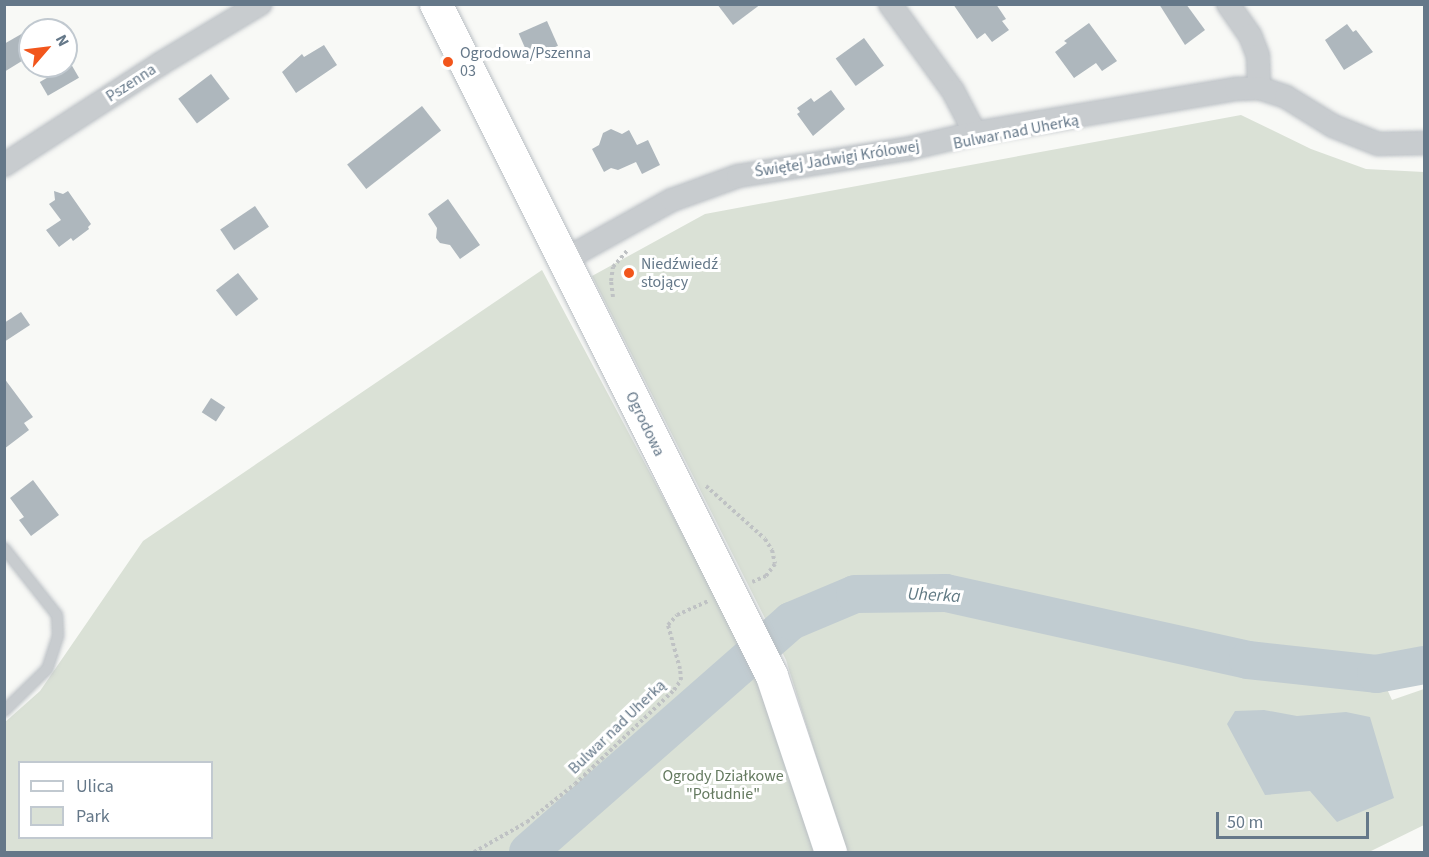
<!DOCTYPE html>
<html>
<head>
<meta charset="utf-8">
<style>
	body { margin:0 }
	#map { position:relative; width:1429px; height:857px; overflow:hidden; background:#f8f9f6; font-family:"Source Sans 3",sans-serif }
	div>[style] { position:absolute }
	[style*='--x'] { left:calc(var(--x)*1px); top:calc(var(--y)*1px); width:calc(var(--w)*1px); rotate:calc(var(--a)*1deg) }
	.green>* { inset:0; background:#dae1d6 }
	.water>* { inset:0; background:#c1ccd1 }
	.river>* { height:38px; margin:-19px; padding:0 19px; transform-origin:19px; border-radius:19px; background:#c1ccd1 }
	.building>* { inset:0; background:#aeb7bd; transform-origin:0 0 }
	.path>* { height:4px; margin-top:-2px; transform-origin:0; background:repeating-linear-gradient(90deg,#bfc2c4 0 3px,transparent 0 6px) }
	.roads { filter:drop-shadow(0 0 2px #babfc4) drop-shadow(0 0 2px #babfc4) }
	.lane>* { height:10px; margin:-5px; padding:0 5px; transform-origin:5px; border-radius:5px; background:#c8cccf }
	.street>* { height:22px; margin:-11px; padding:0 11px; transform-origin:11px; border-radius:11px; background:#c8cccf }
	.secondary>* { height:32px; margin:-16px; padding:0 16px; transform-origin:16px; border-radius:16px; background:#fff }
	.dots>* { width:16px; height:16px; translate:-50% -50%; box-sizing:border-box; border:3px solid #fff; border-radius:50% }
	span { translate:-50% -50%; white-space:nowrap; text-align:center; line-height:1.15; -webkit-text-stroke:6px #fff; paint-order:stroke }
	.poi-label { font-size:16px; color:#657889 }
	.left { translate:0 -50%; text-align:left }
	.street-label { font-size:16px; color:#657889 }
	.park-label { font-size:16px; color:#657a60 }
	.water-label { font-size:18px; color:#617a84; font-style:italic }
	.frame { position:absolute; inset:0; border:6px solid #657889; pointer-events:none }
	.legend { position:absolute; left:18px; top:761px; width:195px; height:78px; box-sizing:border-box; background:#fff; border:2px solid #c1c9d0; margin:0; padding:8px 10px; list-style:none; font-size:18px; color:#657889 }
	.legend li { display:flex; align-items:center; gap:12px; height:30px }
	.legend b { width:30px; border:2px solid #c1c9d0 }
	.north { position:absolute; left:18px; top:18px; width:60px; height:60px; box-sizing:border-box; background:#fff; border:2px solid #c1c9d0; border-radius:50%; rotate:62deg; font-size:16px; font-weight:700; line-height:24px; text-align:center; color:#657889 }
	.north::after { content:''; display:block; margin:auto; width:21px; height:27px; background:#f2561c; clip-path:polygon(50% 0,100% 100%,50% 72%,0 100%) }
	.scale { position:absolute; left:1216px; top:812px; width:153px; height:27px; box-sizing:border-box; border:3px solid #657889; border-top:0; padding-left:8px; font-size:18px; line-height:21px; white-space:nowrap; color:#657889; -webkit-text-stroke:4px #fff; paint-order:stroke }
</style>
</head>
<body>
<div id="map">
	<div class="green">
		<i style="clip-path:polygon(1241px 115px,1311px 149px,1366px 169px,1424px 172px,1424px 651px,1375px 663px,1392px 700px,1424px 689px,1424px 825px,1369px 852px,846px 852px,786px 660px,592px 276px,705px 214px)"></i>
		<i style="clip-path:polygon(evenodd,542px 270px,755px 670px,817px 852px,5px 852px,4px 723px,40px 691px,143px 541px,542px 270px,20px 762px,212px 762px,212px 838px,20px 838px,20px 762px)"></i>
	</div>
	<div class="water">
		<i style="clip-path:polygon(1264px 710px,1297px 716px,1346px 712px,1370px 717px,1394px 798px,1337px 822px,1310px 791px,1265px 795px,1227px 724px,1235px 711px)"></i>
	</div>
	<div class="river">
		<i style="--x:528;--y:852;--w:350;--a:-41.3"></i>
		<i style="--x:791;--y:621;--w:69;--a:-22.9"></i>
		<i style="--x:855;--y:594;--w:91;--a:-0.6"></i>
		<i style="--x:946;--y:593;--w:309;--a:12.5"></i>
		<i style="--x:1248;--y:660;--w:129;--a:6.2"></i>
		<i style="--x:1376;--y:674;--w:49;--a:-10.6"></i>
	</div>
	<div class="building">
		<i style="clip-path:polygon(717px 4px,761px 4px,733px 25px)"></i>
		<i style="clip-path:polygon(953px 4px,996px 4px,1006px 19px,1002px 21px,1009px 30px,992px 42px,985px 33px,977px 39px)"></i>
		<i style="clip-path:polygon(1159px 4px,1186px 4px,1205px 30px,1185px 45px)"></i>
		<i style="left:547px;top:21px;width:27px;height:31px;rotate:66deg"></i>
		<i style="clip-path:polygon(1089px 23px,1117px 61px,1102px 71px,1096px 63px,1074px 78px,1055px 52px,1067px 43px,1064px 41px)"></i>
		<i style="clip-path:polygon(1347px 24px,1353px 32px,1356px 30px,1373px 52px,1344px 70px,1325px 40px)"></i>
		<i style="clip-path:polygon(30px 29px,30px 56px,4px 72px,4px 44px)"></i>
		<i style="left:864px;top:38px;width:34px;height:35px;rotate:54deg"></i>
		<i style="clip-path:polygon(324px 45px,337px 65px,296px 93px,282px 72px,302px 54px,304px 57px)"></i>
		<i style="left:71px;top:64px;width:16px;height:36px;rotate:60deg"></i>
		<i style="left:211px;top:74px;width:31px;height:41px;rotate:53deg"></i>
		<i style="clip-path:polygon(831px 90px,845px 109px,813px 136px,797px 114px,800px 112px,797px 108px,811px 98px,814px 102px)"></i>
		<i style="left:422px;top:106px;width:31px;height:95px;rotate:52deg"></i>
		<i style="clip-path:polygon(611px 129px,622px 134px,629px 130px,637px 145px,648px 140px,660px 165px,642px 174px,636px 162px,618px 170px,611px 168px,604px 172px,592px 149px,599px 145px,603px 133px)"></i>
		<i style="clip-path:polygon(54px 191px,63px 194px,68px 191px,91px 224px,88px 227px,89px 229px,73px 241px,71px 238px,59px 247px,46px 230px,61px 220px,49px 204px,55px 200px)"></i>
		<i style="clip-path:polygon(448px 199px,480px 245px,460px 259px,450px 245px,440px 243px,436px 238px,437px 228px,428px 214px)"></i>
		<i style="left:255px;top:206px;width:25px;height:42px;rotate:56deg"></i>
		<i style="left:238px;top:273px;width:33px;height:28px;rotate:52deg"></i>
		<i style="clip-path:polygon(21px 312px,30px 325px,4px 342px,4px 323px)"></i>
		<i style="clip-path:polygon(4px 378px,33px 417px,24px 423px,29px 430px,4px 449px)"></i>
		<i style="left:211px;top:398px;width:17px;height:17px;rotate:33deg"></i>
		<i style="clip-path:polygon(33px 480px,59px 515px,31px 536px,19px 520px,24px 517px,10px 498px)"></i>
	</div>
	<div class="path">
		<i style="--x:613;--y:297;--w:16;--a:-97"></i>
		<i style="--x:611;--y:281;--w:14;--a:-82"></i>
		<i style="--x:613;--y:267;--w:23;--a:-49"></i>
		<i style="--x:706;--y:486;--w:79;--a:41.9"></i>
		<i style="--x:765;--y:539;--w:13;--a:58"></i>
		<i style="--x:772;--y:550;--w:14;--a:78"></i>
		<i style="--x:775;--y:564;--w:15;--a:127"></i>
		<i style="--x:766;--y:576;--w:15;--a:157"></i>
		<i style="--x:474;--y:852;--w:61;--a:-29.5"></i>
		<i style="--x:527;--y:822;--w:61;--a:-38.4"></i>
		<i style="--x:575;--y:784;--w:137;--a:-43.5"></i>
		<i style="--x:674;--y:690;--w:12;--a:-55"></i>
		<i style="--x:681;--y:680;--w:11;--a:-95"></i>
		<i style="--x:680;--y:669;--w:46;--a:-105.3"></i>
		<i style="--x:668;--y:625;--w:13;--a:-48"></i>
		<i style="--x:677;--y:615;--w:34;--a:-24"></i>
	</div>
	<div class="roads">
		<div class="lane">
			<i style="--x:4;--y:548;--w:85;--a:51.7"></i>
			<i style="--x:57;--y:615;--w:21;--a:87"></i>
			<i style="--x:58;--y:636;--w:35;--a:108"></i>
			<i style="--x:47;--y:669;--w:60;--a:135.7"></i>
		</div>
		<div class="street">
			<i style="--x:890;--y:4;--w:107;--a:54.1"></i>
			<i style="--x:953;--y:91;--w:47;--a:62.4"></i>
			<i style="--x:1228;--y:4;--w:38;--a:55"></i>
			<i style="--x:1250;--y:35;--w:22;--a:69"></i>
			<i style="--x:1258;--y:56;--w:32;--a:88"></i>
			<i style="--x:4;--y:165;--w:186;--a:-32.9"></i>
			<i style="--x:160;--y:64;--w:117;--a:-31"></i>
			<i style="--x:564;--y:260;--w:124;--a:-29.1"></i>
			<i style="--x:672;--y:200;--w:70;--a:-20"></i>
			<i style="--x:738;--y:176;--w:171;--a:-9.1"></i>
			<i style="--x:907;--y:149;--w:70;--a:-13.2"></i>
			<i style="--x:975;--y:133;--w:265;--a:-9.6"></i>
			<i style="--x:1236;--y:89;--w:23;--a:-2"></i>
			<i style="--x:1259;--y:88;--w:28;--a:18"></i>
			<i style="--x:1286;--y:97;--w:55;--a:31.7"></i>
			<i style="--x:1333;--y:126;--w:48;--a:21.8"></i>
			<i style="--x:1378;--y:144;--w:46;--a:-1.2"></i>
		</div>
		<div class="secondary">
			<i style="--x:436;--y:4;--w:751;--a:63.43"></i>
			<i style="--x:772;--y:676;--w:186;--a:71.5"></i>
		</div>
	</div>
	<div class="dots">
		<i style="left:448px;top:62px;background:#f2561c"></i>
		<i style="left:629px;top:273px;background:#f2561c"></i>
	</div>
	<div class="poi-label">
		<span class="left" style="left:460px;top:62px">Ogrodowa/Pszenna<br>03</span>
		<span class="left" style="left:641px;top:273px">Niedźwiedź<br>stojący</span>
	</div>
	<div class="street-label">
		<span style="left:131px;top:83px;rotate:-33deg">Pszenna</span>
		<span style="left:1016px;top:132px;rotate:-11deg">Bulwar nad Uherką</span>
		<span style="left:837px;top:159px;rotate:-9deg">Świętej Jadwigi Królowej</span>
		<span style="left:645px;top:424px;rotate:64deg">Ogrodowa</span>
		<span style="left:617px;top:727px;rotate:-44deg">Bulwar nad Uherką</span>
	</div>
	<div class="park-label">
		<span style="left:723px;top:785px">Ogrody Działkowe<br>"Południe"</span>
	</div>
	<div class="water-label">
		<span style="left:934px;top:596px;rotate:3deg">Uherka</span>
	</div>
	<div class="frame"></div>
	<ul class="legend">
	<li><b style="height:8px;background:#fff"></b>Ulica</li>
	<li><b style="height:16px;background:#dae1d6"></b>Park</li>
	</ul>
	<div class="north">N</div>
	<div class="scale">50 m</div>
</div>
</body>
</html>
